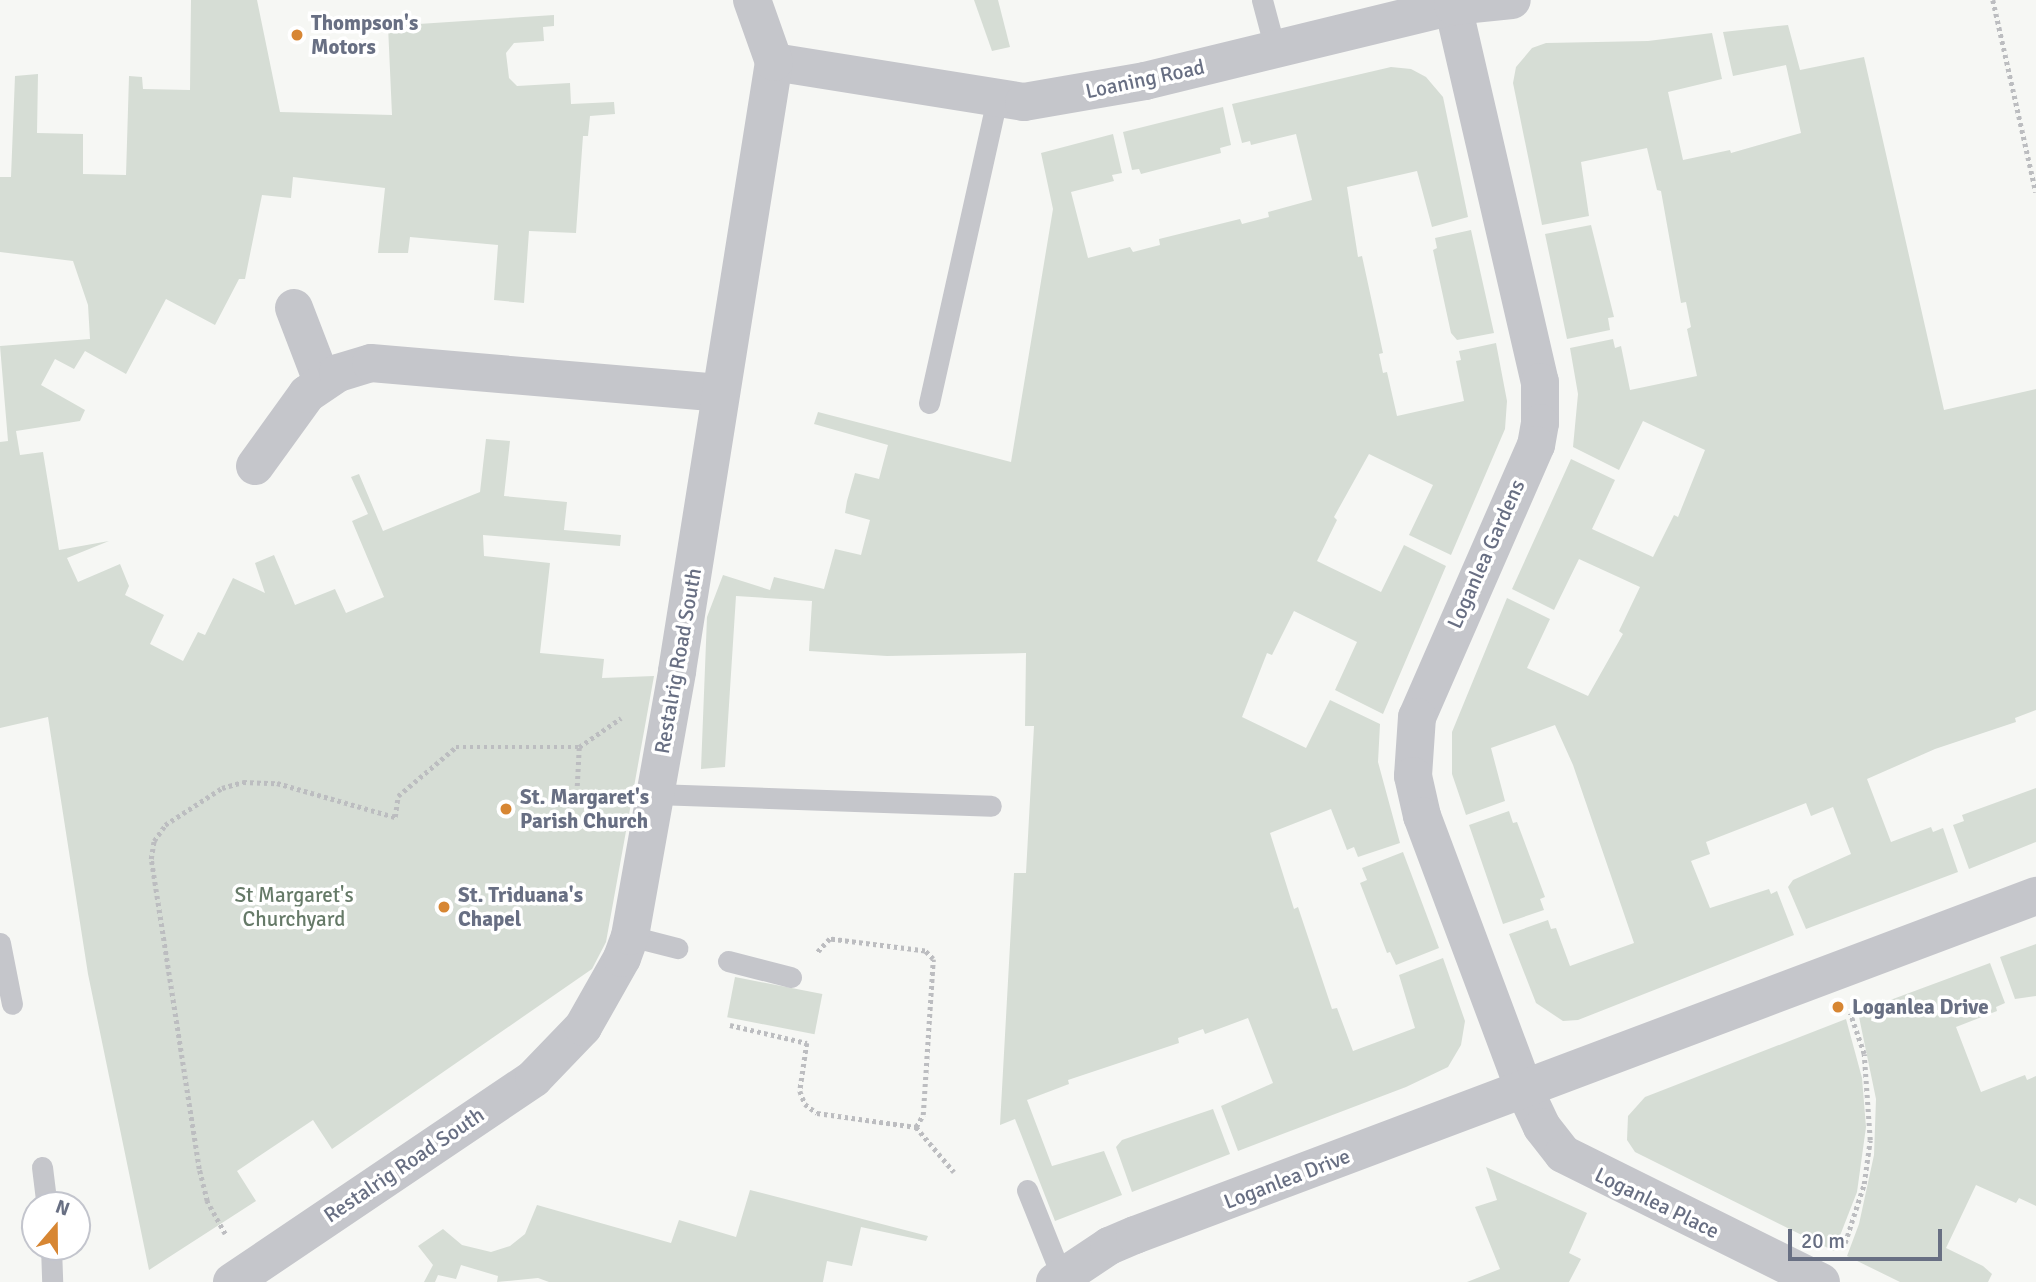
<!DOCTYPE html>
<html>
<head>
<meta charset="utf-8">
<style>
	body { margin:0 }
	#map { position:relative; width:2036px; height:1282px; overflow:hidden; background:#f6f7f4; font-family:Signika,sans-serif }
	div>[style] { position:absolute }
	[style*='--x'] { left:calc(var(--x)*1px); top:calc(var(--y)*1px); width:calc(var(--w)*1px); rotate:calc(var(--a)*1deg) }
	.green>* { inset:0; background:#d6ddd5; transform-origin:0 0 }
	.path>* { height:4.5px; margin-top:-2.25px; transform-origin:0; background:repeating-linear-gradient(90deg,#bcbdc0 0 3.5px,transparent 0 7px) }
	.lane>* { height:21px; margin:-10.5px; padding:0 10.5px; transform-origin:10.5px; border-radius:10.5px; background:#c5c6cb }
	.street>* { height:38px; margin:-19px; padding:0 19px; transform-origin:19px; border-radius:19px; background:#c5c6cb }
	.dots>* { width:19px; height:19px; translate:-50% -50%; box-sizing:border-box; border:4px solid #fff; border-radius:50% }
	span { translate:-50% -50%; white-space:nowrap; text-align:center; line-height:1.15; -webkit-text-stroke:7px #fff; paint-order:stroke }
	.poi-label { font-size:21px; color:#686f83; font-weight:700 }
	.left { translate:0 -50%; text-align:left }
	.street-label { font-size:21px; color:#686f83 }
	.park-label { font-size:21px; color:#667a68 }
	.north { position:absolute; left:21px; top:1191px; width:70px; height:70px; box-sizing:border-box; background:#fff; border:2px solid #c3c5cd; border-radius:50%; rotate:20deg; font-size:19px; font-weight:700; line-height:28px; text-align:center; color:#686f83 }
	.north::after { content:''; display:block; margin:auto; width:24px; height:32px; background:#d78633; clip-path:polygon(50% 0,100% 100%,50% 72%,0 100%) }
	.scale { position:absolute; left:1788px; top:1229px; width:154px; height:32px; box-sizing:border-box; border:4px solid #686f83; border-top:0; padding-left:9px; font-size:21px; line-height:24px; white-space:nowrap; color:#686f83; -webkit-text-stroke:5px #fff; paint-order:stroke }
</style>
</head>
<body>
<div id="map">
	<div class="green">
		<i style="clip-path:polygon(191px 0,257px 0,280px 112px,392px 115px,388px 26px,554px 15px,554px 26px,543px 27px,544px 41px,514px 43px,506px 53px,509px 78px,517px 86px,570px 83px,571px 104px,614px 102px,615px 114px,590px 116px,588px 136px,583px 136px,576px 233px,529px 231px,524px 303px,494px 300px,498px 245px,410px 237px,408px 253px,378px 253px,385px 188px,293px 177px,291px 198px,262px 195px,245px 279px,239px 279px,215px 325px,166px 299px,126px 374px,85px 351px,74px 369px,55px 359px,41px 385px,85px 410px,80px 421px,16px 431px,20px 455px,43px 452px,59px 550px,109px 541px,67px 558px,78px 582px,120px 564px,129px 586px,125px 595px,164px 615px,150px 644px,183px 661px,198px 632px,205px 635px,233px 578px,265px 593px,255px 563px,274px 555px,295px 605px,335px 589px,346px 613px,384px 597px,352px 521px,368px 514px,351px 477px,359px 474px,383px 531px,480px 492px,486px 439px,510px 441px,504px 496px,567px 502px,564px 530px,621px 535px,620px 546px,483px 535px,484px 556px,550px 563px,540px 653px,604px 659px,602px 678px,654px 676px,606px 942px,592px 969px,332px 1149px,313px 1120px,237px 1171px,256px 1201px,149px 1270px,88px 974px,48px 717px,0 728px,0 442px,8px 441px,0 346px,90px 339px,88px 305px,73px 261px,0 252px,0 177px,11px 177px,15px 76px,38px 74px,37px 133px,83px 134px,83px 174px,126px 175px,129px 76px,142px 77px,143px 89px,190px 90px)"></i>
		<i style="clip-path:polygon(974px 0,998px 0,1010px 47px,992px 51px)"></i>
		<i style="clip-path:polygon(1788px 25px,1800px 70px,1864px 57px,1944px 410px,2036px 389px,2036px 710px,2015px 718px,2016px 722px,1935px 749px,1867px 779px,1891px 842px,1931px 827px,1933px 832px,1943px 828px,1958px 872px,1806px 929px,1788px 887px,1793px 880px,1851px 854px,1833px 807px,1811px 816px,1806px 803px,1706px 842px,1710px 854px,1691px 861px,1710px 908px,1769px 889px,1771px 894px,1777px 891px,1794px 935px,1578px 1020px,1563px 1021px,1536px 1003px,1509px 934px,1548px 920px,1551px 929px,1556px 928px,1570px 966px,1634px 943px,1573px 765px,1555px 725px,1491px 748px,1505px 801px,1466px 815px,1452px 774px,1452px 732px,1507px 598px,1550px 619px,1527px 668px,1588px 696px,1623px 634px,1619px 631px,1640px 587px,1579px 559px,1554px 610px,1512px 589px,1571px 459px,1615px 480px,1592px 529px,1653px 557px,1674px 515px,1678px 517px,1705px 450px,1643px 421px,1619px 470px,1573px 447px,1578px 394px,1570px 348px,1613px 339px,1615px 348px,1621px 346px,1630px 390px,1697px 376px,1687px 329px,1691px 327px,1686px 302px,1681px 303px,1661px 191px,1657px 190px,1647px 148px,1581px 162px,1589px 216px,1542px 225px,1513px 83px,1516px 67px,1532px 48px,1546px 43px,1648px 41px,1712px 33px,1722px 79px,1668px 92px,1683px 160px,1730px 150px,1731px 153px,1801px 133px,1786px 65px,1733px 76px,1723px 32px)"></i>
		<i style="clip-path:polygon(1391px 67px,1411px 69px,1426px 77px,1443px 97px,1468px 217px,1432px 227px,1417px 171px,1347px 187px,1358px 257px,1362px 256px,1383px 353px,1379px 354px,1383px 373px,1387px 372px,1397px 416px,1464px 401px,1456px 361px,1461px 360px,1459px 351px,1496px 343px,1507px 401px,1505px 429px,1451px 555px,1409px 535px,1433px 485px,1369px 454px,1334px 517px,1337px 520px,1317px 561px,1381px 592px,1404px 545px,1446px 566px,1383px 714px,1335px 690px,1357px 642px,1294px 611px,1272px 655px,1267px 653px,1242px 717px,1306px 748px,1330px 700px,1380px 724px,1378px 762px,1400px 843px,1358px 857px,1354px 847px,1347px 850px,1331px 809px,1270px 833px,1294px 909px,1298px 907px,1332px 1009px,1337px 1008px,1353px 1051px,1415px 1028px,1399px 975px,1443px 958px,1465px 1021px,1461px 1045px,1448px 1067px,1406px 1087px,1238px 1151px,1221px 1106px,1273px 1083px,1248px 1018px,1205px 1034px,1203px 1029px,1178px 1038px,1179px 1043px,1068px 1080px,1069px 1084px,1027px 1100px,1052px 1166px,1104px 1151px,1122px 1195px,1055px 1221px,1015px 1119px,1000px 1125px,1014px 873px,1026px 873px,1034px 726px,1025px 726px,1026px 653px,887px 656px,809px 651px,812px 601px,736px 596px,725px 767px,701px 769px,707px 617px,723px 575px,770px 590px,774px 577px,824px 589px,835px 549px,861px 555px,870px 520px,845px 513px,847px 501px,855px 473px,879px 479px,888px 445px,814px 424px,818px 412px,1011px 462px,1053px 209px,1041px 153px,1113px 134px,1122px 173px,1112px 175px,1114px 181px,1071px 192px,1088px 258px,1130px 247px,1133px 252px,1160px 245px,1159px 239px,1240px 219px,1242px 224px,1269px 217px,1268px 212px,1312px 200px,1296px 134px,1251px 145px,1250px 141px,1242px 143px,1232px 104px)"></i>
		<i style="clip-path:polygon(1223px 107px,1231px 145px,1220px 148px,1221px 153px,1141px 174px,1139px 169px,1132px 170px,1123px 132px)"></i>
		<i style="clip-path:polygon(1591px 225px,1614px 317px,1608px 318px,1610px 330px,1567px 339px,1545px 234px)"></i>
		<i style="clip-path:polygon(1471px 230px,1494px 333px,1457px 340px,1451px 333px,1433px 250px,1437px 248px,1435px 238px)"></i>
		<i style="clip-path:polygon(2036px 788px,2036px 842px,1969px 869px,1953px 825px,1964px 821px,1962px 815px)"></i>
		<i style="clip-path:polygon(1509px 811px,1513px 823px,1517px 822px,1545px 897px,1540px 899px,1544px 910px,1503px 924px,1469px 825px)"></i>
		<i style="clip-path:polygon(1403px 852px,1439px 948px,1396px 965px,1390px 952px,1387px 953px,1360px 883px,1367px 880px,1362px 868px)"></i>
		<i style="clip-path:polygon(2036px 944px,2036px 996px,2015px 999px,2000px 957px)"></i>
		<i style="clip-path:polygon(1990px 963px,2005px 1003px,1996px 1007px,1997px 1011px,1956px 1027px,1981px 1092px,2025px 1075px,2027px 1080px,2036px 1076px,2036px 1206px,2019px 1198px,2016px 1203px,1976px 1185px,1946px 1248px,1983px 1266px,1992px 1274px,1988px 1282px,1900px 1282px,1847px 1256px,1859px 1224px,1874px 1155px,1876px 1099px,1858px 1012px)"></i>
		<i style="left:735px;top:977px;width:89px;height:41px;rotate:11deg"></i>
		<i style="clip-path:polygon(1846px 1019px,1862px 1078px,1866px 1127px,1857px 1192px,1834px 1251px,1635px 1152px,1627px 1140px,1628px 1116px,1645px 1097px)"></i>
		<i style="clip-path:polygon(1213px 1109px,1230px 1154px,1132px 1192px,1116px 1147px,1122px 1140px)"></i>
		<i style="clip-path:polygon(1486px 1167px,1587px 1213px,1569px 1253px,1581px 1259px,1569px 1282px,1467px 1282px,1500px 1269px,1475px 1207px,1497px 1200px)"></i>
		<i style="clip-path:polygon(750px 1190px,928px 1236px,926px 1241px,861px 1227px,852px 1266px,827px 1261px,823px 1282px,549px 1282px,538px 1278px,497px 1282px,498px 1276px,461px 1265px,456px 1279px,438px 1275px,435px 1282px,424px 1282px,433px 1265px,418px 1246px,443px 1229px,462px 1245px,491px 1252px,510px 1246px,525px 1234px,537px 1205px,671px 1243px,679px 1220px,736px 1237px)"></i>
	</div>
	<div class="path">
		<i style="--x:1993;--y:0;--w:197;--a:77.4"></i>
		<i style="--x:577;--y:786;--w:39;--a:-87"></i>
		<i style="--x:579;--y:747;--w:51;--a:-34.6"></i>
		<i style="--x:730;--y:1025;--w:79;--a:13.2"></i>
		<i style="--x:807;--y:1043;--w:49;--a:98.3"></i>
		<i style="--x:800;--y:1091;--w:14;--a:69"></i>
		<i style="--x:805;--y:1104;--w:15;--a:37"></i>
		<i style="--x:817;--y:1113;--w:100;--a:8"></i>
		<i style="--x:916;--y:1127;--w:14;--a:-60"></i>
		<i style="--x:923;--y:1115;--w:156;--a:-86.3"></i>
		<i style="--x:933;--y:959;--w:11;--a:-135"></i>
		<i style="--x:925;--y:951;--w:96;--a:-172.8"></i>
		<i style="--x:830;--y:939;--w:18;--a:133"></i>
		<i style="--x:916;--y:1127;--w:59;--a:49.8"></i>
		<i style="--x:225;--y:1234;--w:38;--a:-119"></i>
		<i style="--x:207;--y:1201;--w:33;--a:-104"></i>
		<i style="--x:199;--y:1169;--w:314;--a:-98.8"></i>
		<i style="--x:151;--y:859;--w:18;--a:-81"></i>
		<i style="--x:154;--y:841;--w:19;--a:-55"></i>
		<i style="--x:165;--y:825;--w:68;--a:-33"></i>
		<i style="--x:222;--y:788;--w:22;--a:-16"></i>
		<i style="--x:243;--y:782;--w:34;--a:2"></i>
		<i style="--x:277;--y:783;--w:123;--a:16.1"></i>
		<i style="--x:395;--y:817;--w:21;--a:-82"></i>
		<i style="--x:398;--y:796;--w:76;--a:-40.2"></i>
		<i style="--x:456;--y:747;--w:123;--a:0"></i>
		<i style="--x:1845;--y:1243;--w:62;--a:-72.1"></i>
		<i style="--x:1864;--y:1184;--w:44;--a:-82.2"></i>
		<i style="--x:1870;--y:1140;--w:86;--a:-94"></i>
		<i style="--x:1864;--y:1054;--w:43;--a:-108.9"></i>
	</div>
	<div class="lane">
		<i style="--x:1262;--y:0;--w:51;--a:75.1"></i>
		<i style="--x:929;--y:403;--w:312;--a:-77.4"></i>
		<i style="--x:655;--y:794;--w:336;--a:2"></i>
		<i style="--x:630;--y:936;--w:49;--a:14.3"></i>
		<i style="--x:0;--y:943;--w:62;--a:78.9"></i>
		<i style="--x:728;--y:961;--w:65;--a:14.3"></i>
		<i style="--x:42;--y:1167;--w:38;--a:83"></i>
		<i style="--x:1027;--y:1190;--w:94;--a:68.1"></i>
		<i style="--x:51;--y:1247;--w:35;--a:88"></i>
	</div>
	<div class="street">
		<i style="--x:1453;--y:6;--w:386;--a:77"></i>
		<i style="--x:1540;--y:382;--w:41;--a:90"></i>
		<i style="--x:1540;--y:423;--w:22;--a:100"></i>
		<i style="--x:1536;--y:445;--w:297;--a:113.6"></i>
		<i style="--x:1417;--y:717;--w:59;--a:93.9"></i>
		<i style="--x:1413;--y:776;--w:41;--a:77.3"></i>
		<i style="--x:1422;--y:816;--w:291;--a:69.5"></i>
		<i style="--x:1524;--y:1089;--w:42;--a:64.7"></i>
		<i style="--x:1542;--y:1127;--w:34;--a:52"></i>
		<i style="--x:1563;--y:1154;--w:288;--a:26.4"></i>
		<i style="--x:774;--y:62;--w:253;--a:9.1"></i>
		<i style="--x:1024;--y:102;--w:123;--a:-9.8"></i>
		<i style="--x:1145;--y:81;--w:317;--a:-13.7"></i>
		<i style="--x:1453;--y:6;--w:59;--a:-5.8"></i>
		<i style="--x:294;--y:308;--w:78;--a:69"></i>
		<i style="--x:255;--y:466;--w:89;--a:-54.2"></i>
		<i style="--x:307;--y:394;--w:37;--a:-34"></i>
		<i style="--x:338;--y:373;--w:34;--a:-17"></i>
		<i style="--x:371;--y:363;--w:350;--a:4.9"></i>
		<i style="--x:232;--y:1282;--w:364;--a:-34"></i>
		<i style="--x:534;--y:1078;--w:71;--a:-46.1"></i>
		<i style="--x:583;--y:1027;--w:79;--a:-60.5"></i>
		<i style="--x:622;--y:958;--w:23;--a:-70"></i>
		<i style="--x:630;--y:936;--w:269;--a:-79.9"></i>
		<i style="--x:677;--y:671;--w:617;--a:-80.95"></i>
		<i style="--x:774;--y:62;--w:66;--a:-109.5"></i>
		<i style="--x:1055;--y:1282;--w:65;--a:-33.7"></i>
		<i style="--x:1109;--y:1246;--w:28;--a:-23"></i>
		<i style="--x:1135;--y:1235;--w:963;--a:-20.62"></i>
	</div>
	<div class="dots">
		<i style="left:297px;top:35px;background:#d78633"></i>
		<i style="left:506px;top:809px;background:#d78633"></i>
		<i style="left:444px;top:907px;background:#d78633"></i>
		<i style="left:1838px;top:1007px;background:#d78633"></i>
	</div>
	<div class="poi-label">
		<span class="left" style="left:311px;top:35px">Thompson's<br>Motors</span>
		<span class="left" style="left:520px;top:809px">St. Margaret's<br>Parish Church</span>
		<span class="left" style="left:458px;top:907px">St. Triduana's<br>Chapel</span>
		<span class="left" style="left:1852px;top:1007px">Loganlea Drive</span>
	</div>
	<div class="street-label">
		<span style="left:1145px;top:79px;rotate:-12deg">Loaning Road</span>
		<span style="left:1486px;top:554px;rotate:-66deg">Loganlea Gardens</span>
		<span style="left:678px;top:661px;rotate:-80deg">Restalrig Road South</span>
		<span style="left:404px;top:1165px;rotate:-34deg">Restalrig Road South</span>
		<span style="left:1287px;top:1179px;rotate:-21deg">Loganlea Drive</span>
		<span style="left:1657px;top:1203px;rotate:26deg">Loganlea Place</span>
	</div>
	<div class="park-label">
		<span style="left:294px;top:907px">St Margaret's<br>Churchyard</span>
	</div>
	<div class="north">N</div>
	<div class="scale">20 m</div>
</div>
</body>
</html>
